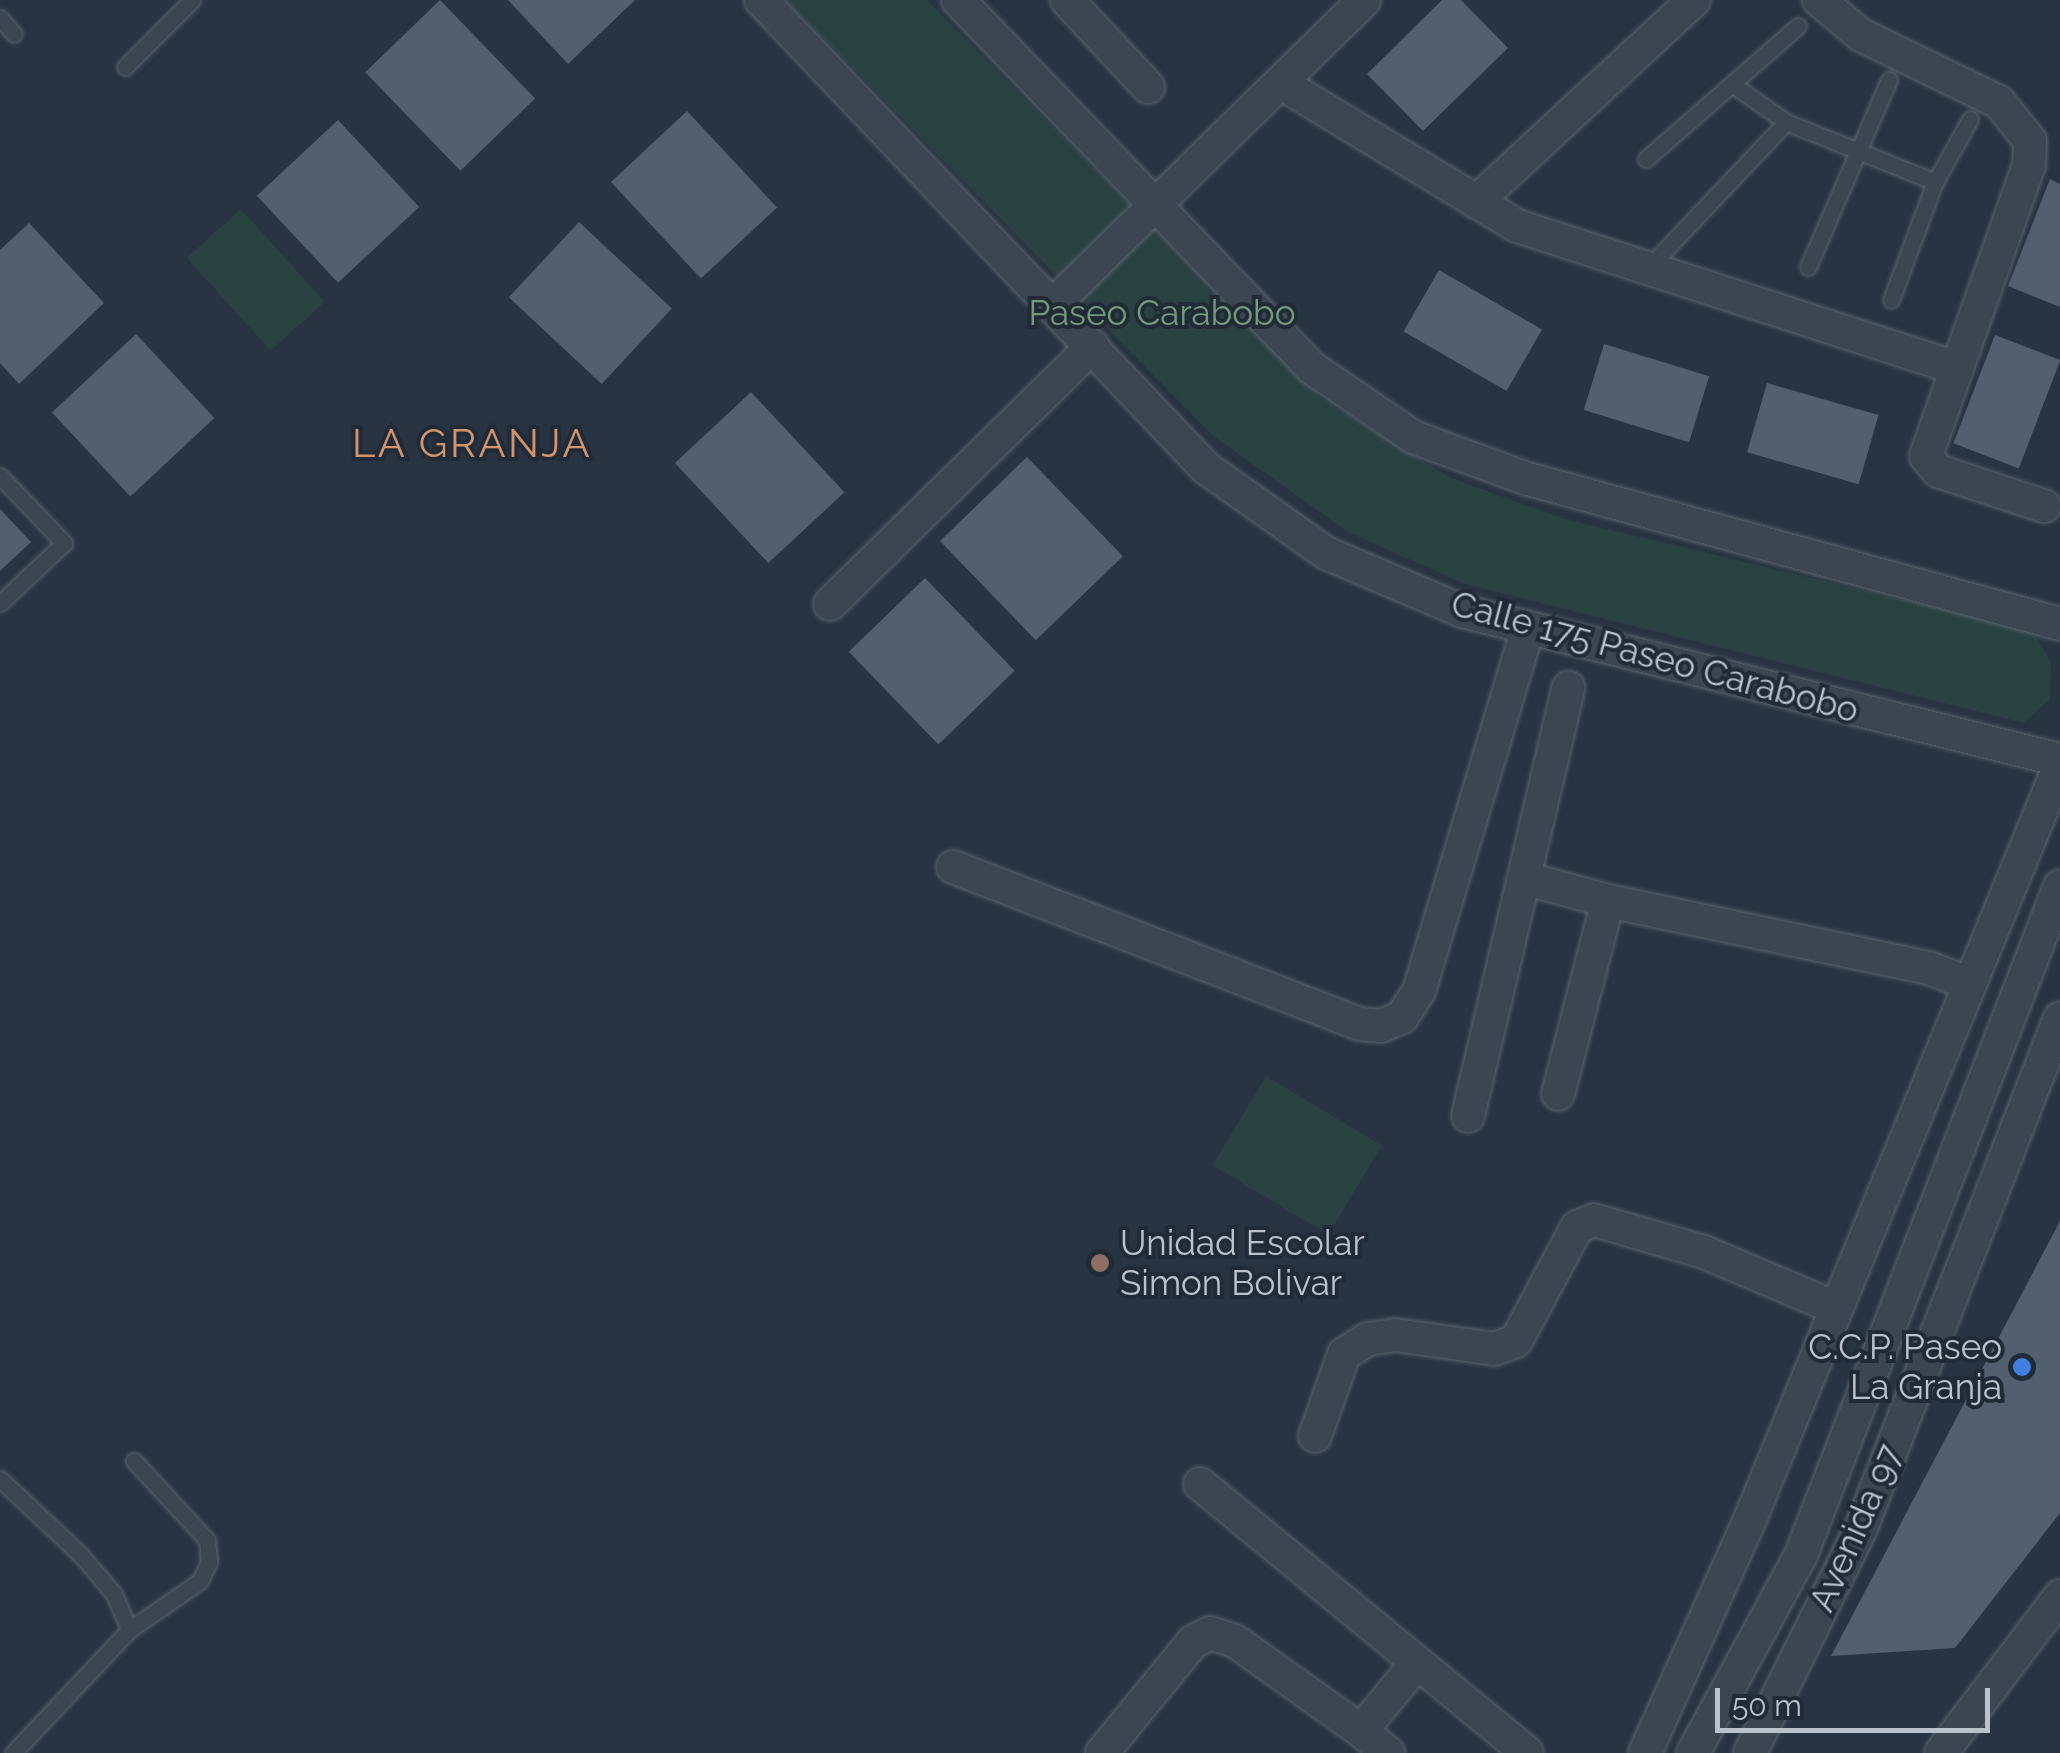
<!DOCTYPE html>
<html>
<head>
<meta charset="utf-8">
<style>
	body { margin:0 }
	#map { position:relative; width:2060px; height:1753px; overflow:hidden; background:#283441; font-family:Raleway,sans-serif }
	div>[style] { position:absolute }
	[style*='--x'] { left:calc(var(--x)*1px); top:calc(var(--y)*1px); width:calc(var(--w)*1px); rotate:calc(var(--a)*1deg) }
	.green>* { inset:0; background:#2a4142; transform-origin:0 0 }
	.building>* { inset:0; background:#535f6e; transform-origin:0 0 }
	.roads { filter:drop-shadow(0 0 2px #5a646e) drop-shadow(0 0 2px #5a646e) }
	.service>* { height:15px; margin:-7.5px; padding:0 7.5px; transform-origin:7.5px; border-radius:7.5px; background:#3c4651 }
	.minor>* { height:32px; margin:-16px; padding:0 16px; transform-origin:16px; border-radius:16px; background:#3c4651 }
	.dots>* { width:28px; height:28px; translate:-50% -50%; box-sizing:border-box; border:5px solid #212b37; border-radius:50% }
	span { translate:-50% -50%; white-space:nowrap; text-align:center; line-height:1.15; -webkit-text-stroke:8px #212b37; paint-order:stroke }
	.park-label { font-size:35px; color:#719b79 }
	.street-label { font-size:35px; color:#b9c1cb }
	.poi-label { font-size:35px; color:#b9c1cb }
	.left { translate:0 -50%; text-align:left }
	.right { translate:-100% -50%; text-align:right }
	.quarter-label { font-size:40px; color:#d2946d; letter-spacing:2.5px }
	.scale { position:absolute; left:1715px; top:1688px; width:275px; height:45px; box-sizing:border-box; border:5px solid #b9c1cb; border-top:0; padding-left:12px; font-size:30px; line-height:35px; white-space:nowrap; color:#b9c1cb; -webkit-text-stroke:8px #212b37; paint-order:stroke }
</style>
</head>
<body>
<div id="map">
	<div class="green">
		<i style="clip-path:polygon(786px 0,927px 0,1322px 399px,1451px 478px,1561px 518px,2033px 631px,2051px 663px,2050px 699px,2024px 723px,1465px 584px,1348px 532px,1212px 435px)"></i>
		<i style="left:241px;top:209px;width:125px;height:73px;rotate:48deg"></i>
		<i style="left:1266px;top:1076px;width:135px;height:104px;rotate:31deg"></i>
	</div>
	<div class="building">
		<i style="left:440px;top:0;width:137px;height:104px;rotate:46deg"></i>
		<i style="clip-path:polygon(508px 0,635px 0,568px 64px)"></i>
		<i style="clip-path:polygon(1442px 0,1461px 0,1508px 48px,1423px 131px,1367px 74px)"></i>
		<i style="left:687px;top:111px;width:132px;height:104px;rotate:47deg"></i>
		<i style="left:338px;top:120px;width:119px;height:111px;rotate:47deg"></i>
		<i style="clip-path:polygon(2050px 179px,2060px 184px,2060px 307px,2008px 286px)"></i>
		<i style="left:579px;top:222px;width:127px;height:103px;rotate:43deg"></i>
		<i style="clip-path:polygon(29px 223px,104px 303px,19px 384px,0 363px,0 250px)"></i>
		<i style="left:1439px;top:270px;width:119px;height:71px;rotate:30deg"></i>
		<i style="left:136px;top:334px;width:115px;height:115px;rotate:47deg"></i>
		<i style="left:1995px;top:335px;width:70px;height:116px;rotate:21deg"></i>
		<i style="left:1604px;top:344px;width:110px;height:69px;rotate:17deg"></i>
		<i style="left:1767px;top:383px;width:116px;height:72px;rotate:16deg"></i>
		<i style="left:751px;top:392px;width:137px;height:104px;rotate:47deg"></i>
		<i style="left:1027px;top:457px;width:138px;height:121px;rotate:46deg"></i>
		<i style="clip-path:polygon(0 509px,31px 542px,0 571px)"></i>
		<i style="left:925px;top:578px;width:129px;height:106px;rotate:46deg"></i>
		<i style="clip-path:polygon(2060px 1221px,2060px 1513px,1955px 1648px,1831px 1656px)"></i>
	</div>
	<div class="roads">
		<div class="service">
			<i style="--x:0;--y:18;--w:21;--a:49"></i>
			<i style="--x:125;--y:67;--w:95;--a:-45"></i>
			<i style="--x:1732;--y:84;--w:66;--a:35.1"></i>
			<i style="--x:1646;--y:159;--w:202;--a:-41.2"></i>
			<i style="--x:1808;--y:267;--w:204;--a:-66.6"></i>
			<i style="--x:1647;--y:269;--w:202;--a:-46.6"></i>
			<i style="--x:1786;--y:122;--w:161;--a:21.9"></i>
			<i style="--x:1891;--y:300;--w:126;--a:-69.6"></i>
			<i style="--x:1935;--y:182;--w:72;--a:-60.9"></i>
			<i style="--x:0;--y:476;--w:93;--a:46.3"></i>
			<i style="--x:64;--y:543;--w:88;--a:136.8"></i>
			<i style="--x:0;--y:1479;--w:110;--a:43.2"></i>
			<i style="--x:80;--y:1554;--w:52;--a:49.6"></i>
			<i style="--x:114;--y:1594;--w:39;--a:67"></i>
			<i style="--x:129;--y:1630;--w:169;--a:133.3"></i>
			<i style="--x:129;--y:1630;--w:86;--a:-34.6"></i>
			<i style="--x:200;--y:1581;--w:21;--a:-65"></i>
			<i style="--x:209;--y:1562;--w:22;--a:-95"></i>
			<i style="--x:207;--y:1540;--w:108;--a:-132.7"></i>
		</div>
		<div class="minor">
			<i style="--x:761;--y:0;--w:646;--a:46.44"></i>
			<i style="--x:1206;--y:468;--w:147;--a:35.3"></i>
			<i style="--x:1326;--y:553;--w:148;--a:23.1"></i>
			<i style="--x:1462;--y:611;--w:616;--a:13.99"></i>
			<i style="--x:958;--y:0;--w:511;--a:46.11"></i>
			<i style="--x:1312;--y:368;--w:122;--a:34.3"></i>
			<i style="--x:1413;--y:437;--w:122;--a:20.1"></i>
			<i style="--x:1528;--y:479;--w:551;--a:15.25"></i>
			<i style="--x:1067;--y:0;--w:119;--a:47"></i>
			<i style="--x:1819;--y:0;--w:55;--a:39.8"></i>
			<i style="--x:1861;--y:35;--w:153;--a:25.9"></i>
			<i style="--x:1999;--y:102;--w:50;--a:51.5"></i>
			<i style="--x:2030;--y:141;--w:24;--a:92"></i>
			<i style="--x:2029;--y:165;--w:309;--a:109.5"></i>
			<i style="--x:1926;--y:456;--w:19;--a:51"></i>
			<i style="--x:1938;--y:471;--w:112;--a:18.3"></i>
			<i style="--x:1281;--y:83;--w:276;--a:31.2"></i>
			<i style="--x:1517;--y:226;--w:458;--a:17.9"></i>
			<i style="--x:1476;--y:202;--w:297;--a:-42.8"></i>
			<i style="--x:1054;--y:304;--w:434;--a:-44.4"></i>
			<i style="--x:830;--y:604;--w:368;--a:-44.5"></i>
			<i style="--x:953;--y:867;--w:435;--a:21.1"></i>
			<i style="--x:1359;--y:1024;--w:22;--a:5"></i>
			<i style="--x:1381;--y:1026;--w:23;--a:-23"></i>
			<i style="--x:1402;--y:1017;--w:31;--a:-57"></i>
			<i style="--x:1419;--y:991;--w:379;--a:-73.3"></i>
			<i style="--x:1524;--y:878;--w:87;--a:15.3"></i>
			<i style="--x:1558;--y:1094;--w:199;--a:-75.5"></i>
			<i style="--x:1608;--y:901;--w:328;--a:11.8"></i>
			<i style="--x:1929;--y:968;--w:44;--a:21.3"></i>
			<i style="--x:1468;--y:1116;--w:440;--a:-76.8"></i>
			<i style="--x:1315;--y:1436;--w:87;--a:-70.5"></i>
			<i style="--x:1344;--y:1354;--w:28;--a:-32"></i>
			<i style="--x:1368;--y:1339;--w:27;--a:-8"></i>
			<i style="--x:1395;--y:1335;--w:100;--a:8"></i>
			<i style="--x:1494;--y:1349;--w:23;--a:-20"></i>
			<i style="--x:1516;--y:1341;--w:129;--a:-61.8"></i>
			<i style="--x:1577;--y:1227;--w:18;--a:-22"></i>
			<i style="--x:1594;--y:1220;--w:115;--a:16.2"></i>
			<i style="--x:1704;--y:1252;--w:143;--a:23"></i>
			<i style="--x:1200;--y:1484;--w:423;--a:39.4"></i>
			<i style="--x:1361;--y:1731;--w:35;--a:39"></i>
			<i style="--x:1102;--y:1753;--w:144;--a:-50.7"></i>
			<i style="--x:1193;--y:1642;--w:19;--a:-28"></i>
			<i style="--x:1210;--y:1633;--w:26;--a:18"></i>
			<i style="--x:1235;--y:1641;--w:155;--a:35.5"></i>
			<i style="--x:1361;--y:1731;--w:88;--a:-50.5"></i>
			<i style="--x:1645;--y:1753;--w:259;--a:-65.8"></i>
			<i style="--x:1751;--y:1517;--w:813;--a:-67.66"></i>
			<i style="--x:1693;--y:1753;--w:226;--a:-61.4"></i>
			<i style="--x:1801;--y:1555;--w:717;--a:-68.84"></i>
			<i style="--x:1750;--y:1753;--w:251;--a:-63.7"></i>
			<i style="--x:1861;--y:1528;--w:547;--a:-68.68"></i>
			<i style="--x:1941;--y:1753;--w:197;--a:-52.8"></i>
		</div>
	</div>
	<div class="dots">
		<i style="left:1100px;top:1263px;background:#8d6e63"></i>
		<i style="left:2022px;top:1367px;background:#3f7fe0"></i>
	</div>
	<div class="park-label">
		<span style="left:1162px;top:313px">Paseo Carabobo</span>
	</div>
	<div class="street-label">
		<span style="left:1655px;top:657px;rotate:15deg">Calle 175 Paseo Carabobo</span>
		<span style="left:1856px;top:1528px;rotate:-66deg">Avenida 97</span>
	</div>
	<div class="poi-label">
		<span class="left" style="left:1120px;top:1263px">Unidad Escolar<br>Simon Bolivar</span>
		<span class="right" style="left:2002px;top:1367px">C.C.P. Paseo<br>La Granja</span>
	</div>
	<div class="quarter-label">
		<span style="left:472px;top:443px">LA GRANJA</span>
	</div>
	<div class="scale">50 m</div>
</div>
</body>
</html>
